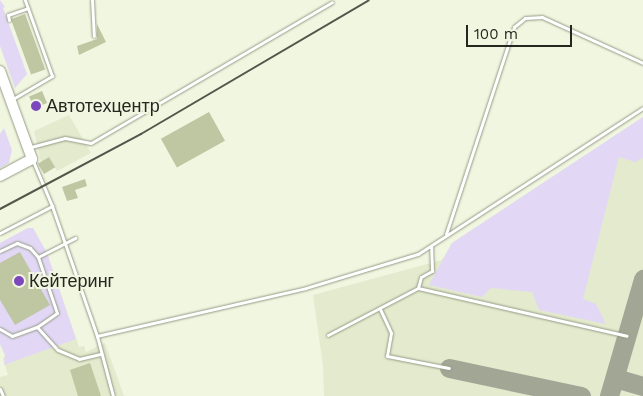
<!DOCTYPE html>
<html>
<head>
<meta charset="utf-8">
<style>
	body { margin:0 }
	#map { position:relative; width:643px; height:396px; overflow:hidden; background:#f1f6e0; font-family:"Work Sans",sans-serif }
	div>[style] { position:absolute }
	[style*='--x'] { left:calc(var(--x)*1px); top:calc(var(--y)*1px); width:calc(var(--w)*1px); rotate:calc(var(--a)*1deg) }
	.built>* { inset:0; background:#e3eacd }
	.green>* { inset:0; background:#e2d8f6 }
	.taxiway>* { height:19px; margin:-9.5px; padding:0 9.5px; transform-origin:9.5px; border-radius:9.5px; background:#a2a695 }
	.building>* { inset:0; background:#bec6a2; transform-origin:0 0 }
	.roads { filter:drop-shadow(0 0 1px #969b87) drop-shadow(0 0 1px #969b87) }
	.service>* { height:3px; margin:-1.5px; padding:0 1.5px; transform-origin:1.5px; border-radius:1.5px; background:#fff }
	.secondary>* { height:10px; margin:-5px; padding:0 5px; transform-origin:5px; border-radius:5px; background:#fff }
	.rail>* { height:2px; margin:-1px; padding:0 1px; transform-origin:1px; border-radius:1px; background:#53564a }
	.dots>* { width:14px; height:14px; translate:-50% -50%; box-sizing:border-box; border:2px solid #f1f6e0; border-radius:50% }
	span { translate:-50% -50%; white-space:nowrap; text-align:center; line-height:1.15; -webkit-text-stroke:4px #f1f6e0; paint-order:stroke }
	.poi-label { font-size:18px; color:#25271f }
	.left { translate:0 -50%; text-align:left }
	.scale { position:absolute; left:466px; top:25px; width:106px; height:22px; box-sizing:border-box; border:2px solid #25271f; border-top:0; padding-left:6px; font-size:15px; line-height:18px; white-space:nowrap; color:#25271f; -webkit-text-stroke:4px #f1f6e0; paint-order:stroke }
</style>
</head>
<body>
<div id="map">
	<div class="built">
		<i style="clip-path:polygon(69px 115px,91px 153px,57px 171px,49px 157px,41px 162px,34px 131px)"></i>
		<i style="clip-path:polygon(643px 117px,643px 396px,324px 396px,323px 365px,313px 295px,442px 260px,452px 243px)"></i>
		<i style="clip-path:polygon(28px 228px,33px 228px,47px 253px,79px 347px,84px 346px,86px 352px,105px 343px,124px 396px,0 396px,0 377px,8px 375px,3px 359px,5px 355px,0 344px,0 243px)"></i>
	</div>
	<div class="green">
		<i style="clip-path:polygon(0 0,5px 7px,3px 8px,27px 74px,15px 88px,0 46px)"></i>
		<i style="clip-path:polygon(643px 117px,643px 158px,635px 162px,619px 157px,583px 299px,596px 304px,606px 324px,539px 310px,532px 292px,491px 288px,482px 297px,429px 285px,452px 243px)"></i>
		<i style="clip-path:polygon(4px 128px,12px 150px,9px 163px,0 168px,0 134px)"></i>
		<i style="clip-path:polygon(28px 228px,33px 228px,47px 253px,76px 339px,4px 365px,5px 355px,0 344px,0 243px)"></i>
	</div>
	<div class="taxiway">
		<i style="--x:449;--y:368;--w:135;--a:12"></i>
		<i style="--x:615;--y:378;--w:29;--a:16"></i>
		<i style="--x:609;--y:396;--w:122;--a:-73.8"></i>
	</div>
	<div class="building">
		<i style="left:25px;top:14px;width:59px;height:15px;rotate:70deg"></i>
		<i style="clip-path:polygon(97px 24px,106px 42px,79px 55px,77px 46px,97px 39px)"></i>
		<i style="left:42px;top:91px;width:13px;height:14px;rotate:67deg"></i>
		<i style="left:209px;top:112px;width:33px;height:55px;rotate:61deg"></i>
		<i style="left:49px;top:157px;width:12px;height:13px;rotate:59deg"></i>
		<i style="clip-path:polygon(85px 179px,87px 186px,75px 190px,78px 198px,67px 201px,62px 187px)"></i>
		<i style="clip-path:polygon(20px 252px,50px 305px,15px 325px,0 300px,0 263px)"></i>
		<i style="clip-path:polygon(90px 363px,101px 396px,78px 396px,70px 370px)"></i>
	</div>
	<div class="roads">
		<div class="service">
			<i style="--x:92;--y:0;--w:36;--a:87"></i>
			<i style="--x:9;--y:20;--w:5;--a:-101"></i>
			<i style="--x:8;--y:15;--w:21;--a:-19"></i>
			<i style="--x:11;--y:100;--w:48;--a:-30.3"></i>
			<i style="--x:52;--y:76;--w:81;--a:-109.6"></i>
			<i style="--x:31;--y:147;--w:35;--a:-15"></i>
			<i style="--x:65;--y:138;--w:26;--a:11"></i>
			<i style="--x:91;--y:143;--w:279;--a:-30.3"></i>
			<i style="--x:33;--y:161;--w:49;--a:67.1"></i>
			<i style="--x:52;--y:206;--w:138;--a:70.9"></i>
			<i style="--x:97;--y:336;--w:62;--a:75.1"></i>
			<i style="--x:0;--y:233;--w:59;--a:-27.4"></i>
			<i style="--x:446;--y:234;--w:218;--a:-71.8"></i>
			<i style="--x:514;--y:27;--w:14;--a:-39"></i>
			<i style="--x:525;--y:18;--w:17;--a:-3"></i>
			<i style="--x:542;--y:17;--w:111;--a:24.5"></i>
			<i style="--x:0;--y:251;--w:19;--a:-25"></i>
			<i style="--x:17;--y:243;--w:14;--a:21"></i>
			<i style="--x:30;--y:248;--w:12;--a:48"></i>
			<i style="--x:38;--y:257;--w:59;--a:71.3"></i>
			<i style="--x:57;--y:313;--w:24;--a:145"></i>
			<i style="--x:37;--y:327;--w:31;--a:48"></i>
			<i style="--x:58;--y:350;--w:23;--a:23"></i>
			<i style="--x:79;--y:359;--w:23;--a:-13"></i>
			<i style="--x:38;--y:257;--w:42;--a:-27.2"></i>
			<i style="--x:418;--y:288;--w:214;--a:12.9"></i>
			<i style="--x:380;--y:309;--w:26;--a:65"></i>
			<i style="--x:391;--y:333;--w:23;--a:100"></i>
			<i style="--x:387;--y:356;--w:63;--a:11"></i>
			<i style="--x:0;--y:329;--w:14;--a:30"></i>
			<i style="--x:12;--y:336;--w:27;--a:-20"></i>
			<i style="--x:328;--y:335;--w:102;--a:-27.6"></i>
			<i style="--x:418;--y:288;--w:11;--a:-75"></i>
			<i style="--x:421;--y:277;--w:13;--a:-29"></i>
			<i style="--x:432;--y:271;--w:24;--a:-92"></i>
			<i style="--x:97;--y:336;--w:214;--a:-12.9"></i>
			<i style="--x:306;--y:288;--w:117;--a:-16.9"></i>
			<i style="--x:418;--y:254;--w:268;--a:-33"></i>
			<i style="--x:0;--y:389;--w:8;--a:67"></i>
		</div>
		<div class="secondary">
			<i style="--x:0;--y:71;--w:94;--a:70"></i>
			<i style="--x:32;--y:159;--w:36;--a:152"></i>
		</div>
	</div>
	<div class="rail">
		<i style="--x:0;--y:209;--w:160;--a:-28"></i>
		<i style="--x:141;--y:134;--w:264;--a:-30.4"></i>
	</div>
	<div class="dots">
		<i style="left:36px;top:106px;background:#7c46bd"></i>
		<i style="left:19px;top:281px;background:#7c46bd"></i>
	</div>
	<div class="poi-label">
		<span class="left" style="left:46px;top:106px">Автотехцентр</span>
		<span class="left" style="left:29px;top:281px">Кейтеринг</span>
	</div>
	<div class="scale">100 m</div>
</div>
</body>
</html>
